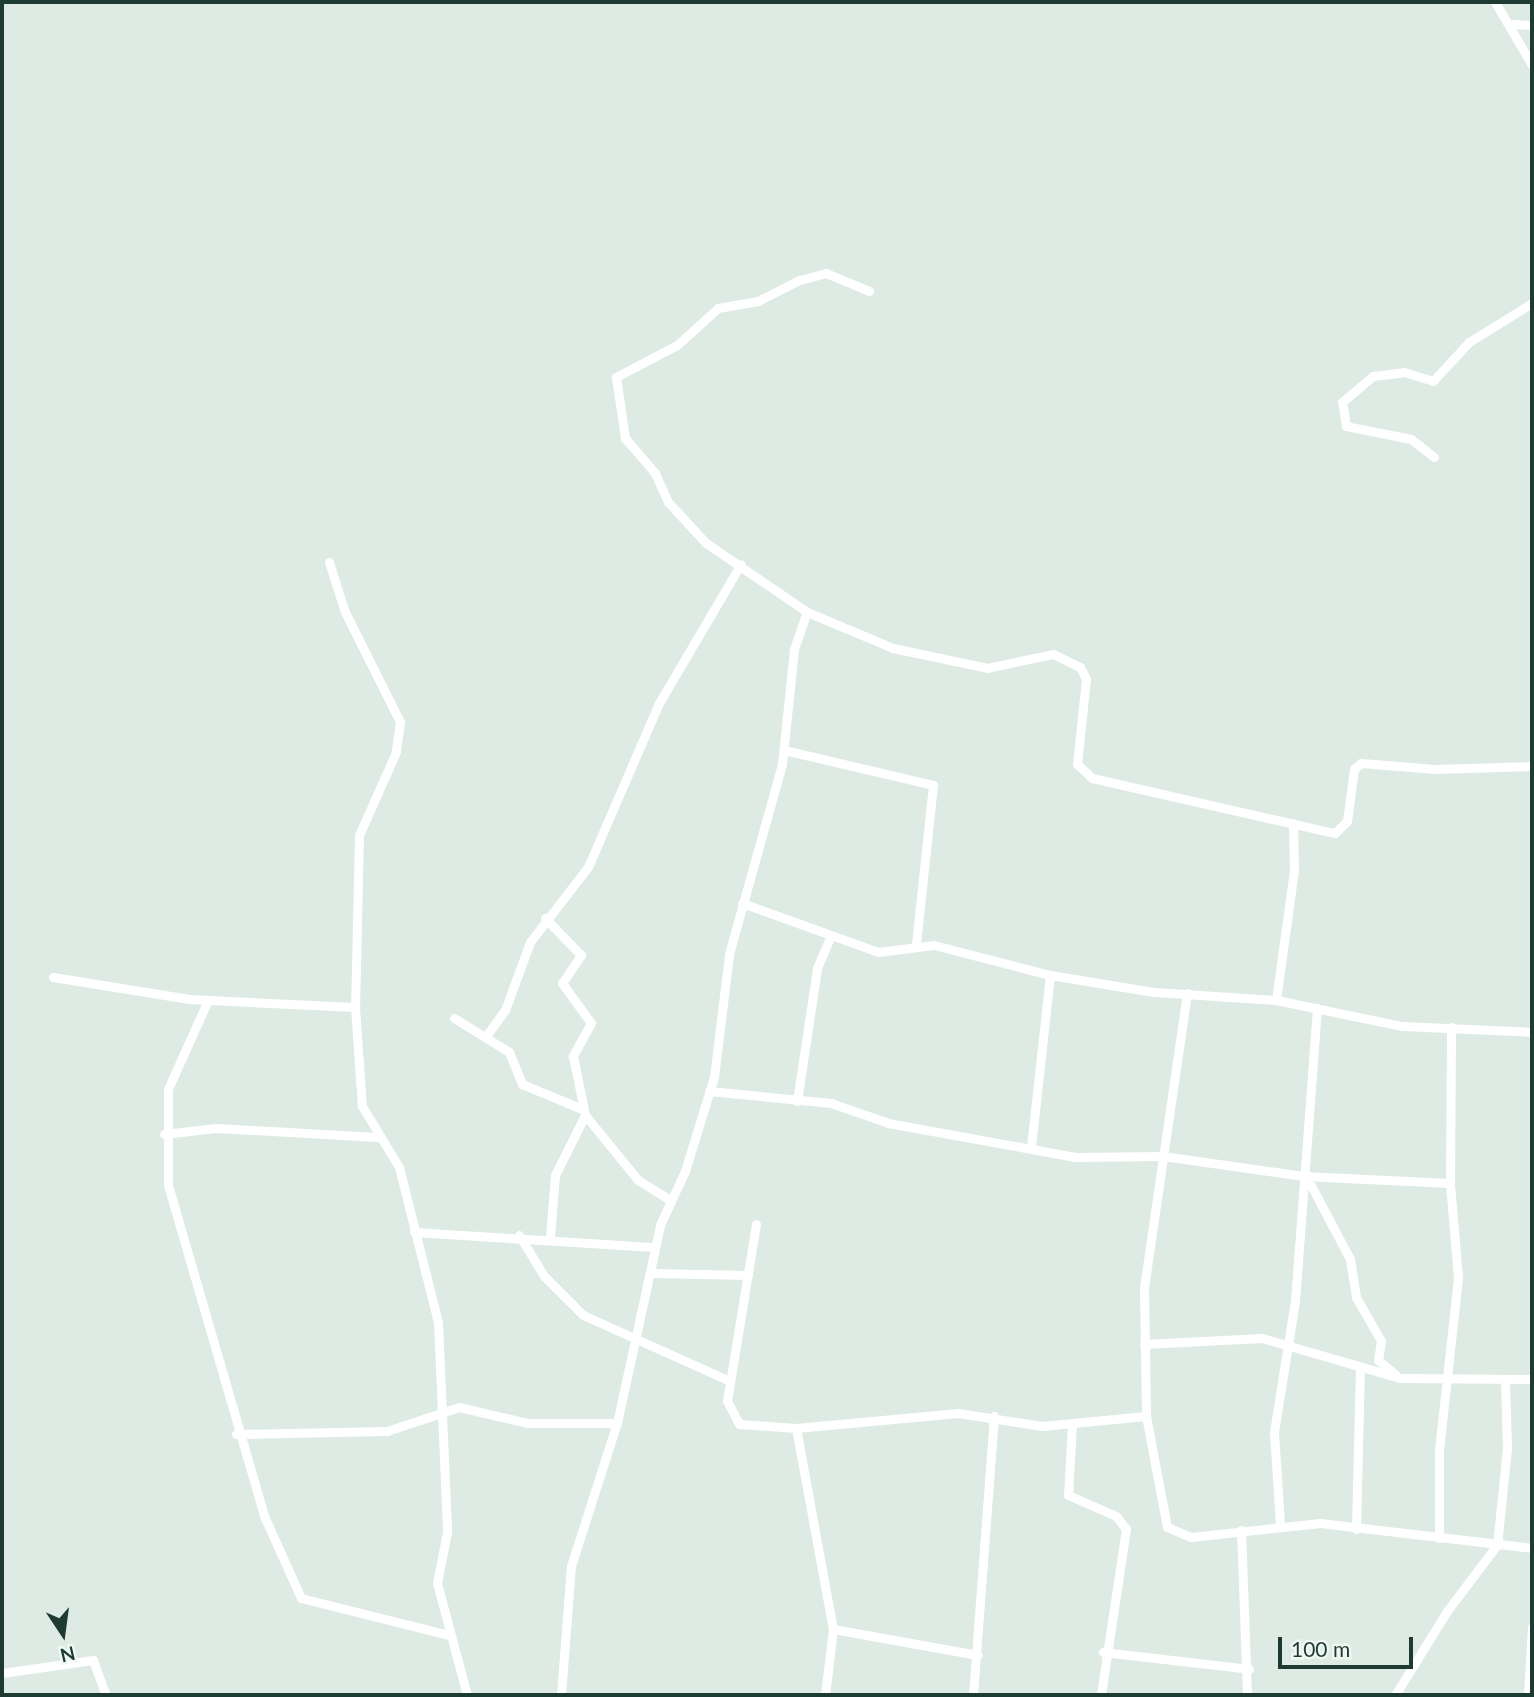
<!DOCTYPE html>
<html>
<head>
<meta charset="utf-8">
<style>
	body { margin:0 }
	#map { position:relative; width:1534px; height:1697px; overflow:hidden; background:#ddebe4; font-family:Lato,sans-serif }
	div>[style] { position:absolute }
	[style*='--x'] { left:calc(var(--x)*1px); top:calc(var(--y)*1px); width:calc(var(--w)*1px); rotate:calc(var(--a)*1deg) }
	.minor>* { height:9px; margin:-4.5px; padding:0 4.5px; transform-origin:4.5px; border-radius:4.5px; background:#fff }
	span { translate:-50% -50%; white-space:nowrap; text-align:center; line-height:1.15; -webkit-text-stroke:6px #eef7f2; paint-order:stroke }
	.frame { position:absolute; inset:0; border:4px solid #1e3b33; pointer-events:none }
	.north { position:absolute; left:28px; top:1599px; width:70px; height:70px; -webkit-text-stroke:5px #eef7f2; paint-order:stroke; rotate:167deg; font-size:19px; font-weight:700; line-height:28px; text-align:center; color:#1e3b33 }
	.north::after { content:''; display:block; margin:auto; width:24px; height:32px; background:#1e3b33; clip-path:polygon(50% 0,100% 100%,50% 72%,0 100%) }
	.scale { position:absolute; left:1278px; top:1637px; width:135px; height:32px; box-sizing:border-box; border:4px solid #1e3b33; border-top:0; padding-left:9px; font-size:21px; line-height:24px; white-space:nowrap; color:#1e3b33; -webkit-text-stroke:5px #eef7f2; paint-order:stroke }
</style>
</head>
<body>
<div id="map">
	<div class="minor">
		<i style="--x:1495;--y:2;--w:73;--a:59.6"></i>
		<i style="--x:1513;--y:24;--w:19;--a:3"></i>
		<i style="--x:869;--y:291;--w:47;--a:-157.3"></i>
		<i style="--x:826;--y:273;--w:28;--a:165"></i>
		<i style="--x:799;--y:280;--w:46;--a:152.9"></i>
		<i style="--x:758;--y:301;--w:41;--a:170.1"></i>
		<i style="--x:718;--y:308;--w:55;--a:137.9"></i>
		<i style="--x:677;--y:345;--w:69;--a:152.3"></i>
		<i style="--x:616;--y:377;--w:62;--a:81.6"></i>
		<i style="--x:625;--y:438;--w:46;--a:49.4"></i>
		<i style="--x:655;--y:473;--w:32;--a:66"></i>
		<i style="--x:668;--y:502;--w:56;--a:47.2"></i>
		<i style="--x:706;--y:543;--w:122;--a:34.3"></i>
		<i style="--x:807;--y:612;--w:93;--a:22.7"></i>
		<i style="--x:893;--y:648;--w:96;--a:12"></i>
		<i style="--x:987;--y:668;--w:67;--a:-12"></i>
		<i style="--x:1053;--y:654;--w:30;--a:26"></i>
		<i style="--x:1080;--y:667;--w:13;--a:63"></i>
		<i style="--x:1086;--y:679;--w:85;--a:96"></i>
		<i style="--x:1077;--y:764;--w:21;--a:43"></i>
		<i style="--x:1092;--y:778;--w:249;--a:12.8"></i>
		<i style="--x:1335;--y:833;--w:17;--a:-45"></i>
		<i style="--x:1347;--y:821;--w:52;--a:-82.3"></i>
		<i style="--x:1354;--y:769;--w:9;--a:-41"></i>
		<i style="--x:1361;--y:763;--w:74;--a:4.6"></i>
		<i style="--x:1435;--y:769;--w:97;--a:-1.8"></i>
		<i style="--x:1434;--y:457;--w:29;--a:-142"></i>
		<i style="--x:1411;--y:439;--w:66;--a:-168.7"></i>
		<i style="--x:1346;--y:426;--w:24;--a:-99"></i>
		<i style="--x:1342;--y:402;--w:40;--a:-40"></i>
		<i style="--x:1373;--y:376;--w:31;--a:-7"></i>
		<i style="--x:1404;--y:372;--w:30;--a:17"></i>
		<i style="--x:1433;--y:381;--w:53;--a:-47.3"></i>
		<i style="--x:1469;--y:342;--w:74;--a:-31.8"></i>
		<i style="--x:329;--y:562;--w:52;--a:72.3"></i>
		<i style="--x:345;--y:612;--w:123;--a:63.4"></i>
		<i style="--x:400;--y:722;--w:30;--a:98"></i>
		<i style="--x:396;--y:752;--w:91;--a:114"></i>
		<i style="--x:359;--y:835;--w:172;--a:91.3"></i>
		<i style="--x:355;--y:1007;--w:99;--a:86"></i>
		<i style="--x:362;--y:1106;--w:71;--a:58.8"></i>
		<i style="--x:399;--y:1167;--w:160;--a:75.9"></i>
		<i style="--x:438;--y:1322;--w:210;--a:87.5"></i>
		<i style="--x:447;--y:1532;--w:52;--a:101.1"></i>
		<i style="--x:437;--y:1583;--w:116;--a:75"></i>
		<i style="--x:784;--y:750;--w:153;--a:13.2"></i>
		<i style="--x:933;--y:785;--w:161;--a:96.1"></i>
		<i style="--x:742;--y:903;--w:145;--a:19.8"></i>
		<i style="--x:878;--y:952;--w:56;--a:-7.1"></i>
		<i style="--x:934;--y:945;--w:120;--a:14.5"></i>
		<i style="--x:1050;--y:975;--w:105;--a:9.3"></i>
		<i style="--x:1154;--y:992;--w:122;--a:3.8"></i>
		<i style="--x:1276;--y:1000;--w:129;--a:11.7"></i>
		<i style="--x:1402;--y:1026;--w:130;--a:2.6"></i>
		<i style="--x:545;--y:918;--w:52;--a:45.8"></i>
		<i style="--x:581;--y:955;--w:34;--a:124"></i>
		<i style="--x:562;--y:983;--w:49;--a:54.1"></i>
		<i style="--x:591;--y:1023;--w:38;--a:119"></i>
		<i style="--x:573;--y:1056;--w:60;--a:78.5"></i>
		<i style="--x:585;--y:1115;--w:84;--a:50.8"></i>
		<i style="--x:638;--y:1180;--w:38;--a:32"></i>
		<i style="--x:53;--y:977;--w:138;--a:9.2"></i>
		<i style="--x:189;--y:999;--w:166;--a:2.8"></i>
		<i style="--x:1187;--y:993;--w:296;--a:98.3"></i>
		<i style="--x:1144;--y:1286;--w:130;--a:89.1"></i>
		<i style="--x:1146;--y:1416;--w:113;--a:79.3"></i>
		<i style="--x:1167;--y:1527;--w:26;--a:23"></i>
		<i style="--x:1191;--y:1537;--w:130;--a:-6.2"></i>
		<i style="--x:1320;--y:1523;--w:213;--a:6.7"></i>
		<i style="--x:208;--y:1000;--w:98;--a:114.2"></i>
		<i style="--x:168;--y:1089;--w:96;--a:90"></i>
		<i style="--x:168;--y:1185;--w:347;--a:73.8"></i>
		<i style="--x:265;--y:1518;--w:88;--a:65.8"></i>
		<i style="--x:301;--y:1598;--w:153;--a:14"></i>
		<i style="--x:1276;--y:1000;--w:130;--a:-82.1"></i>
		<i style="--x:1294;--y:871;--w:48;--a:-91.2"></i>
		<i style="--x:454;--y:1018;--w:65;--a:31.7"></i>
		<i style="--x:509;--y:1052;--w:35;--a:68"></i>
		<i style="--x:522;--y:1084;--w:65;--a:22.6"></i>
		<i style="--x:486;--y:1036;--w:32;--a:-54"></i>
		<i style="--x:505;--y:1010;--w:72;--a:-69.8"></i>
		<i style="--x:530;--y:942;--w:95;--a:-52.3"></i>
		<i style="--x:588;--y:867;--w:179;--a:-66.6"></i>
		<i style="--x:659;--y:703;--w:161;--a:-59.5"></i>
		<i style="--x:709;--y:1091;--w:123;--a:5.6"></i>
		<i style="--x:831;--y:1103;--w:60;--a:19.3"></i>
		<i style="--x:888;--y:1123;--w:190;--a:10.3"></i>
		<i style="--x:1075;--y:1157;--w:88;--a:-0.7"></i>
		<i style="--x:1163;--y:1156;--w:141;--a:8.1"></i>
		<i style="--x:1303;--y:1176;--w:147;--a:2.7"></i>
		<i style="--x:797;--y:1101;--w:134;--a:-81.4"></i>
		<i style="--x:817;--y:968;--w:34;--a:-67"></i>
		<i style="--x:164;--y:1134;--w:52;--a:-6.6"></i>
		<i style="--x:216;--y:1128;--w:161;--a:3.2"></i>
		<i style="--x:1031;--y:1147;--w:173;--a:-83.7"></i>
		<i style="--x:1306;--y:1176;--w:94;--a:62.1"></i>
		<i style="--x:1350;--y:1259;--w:38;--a:81"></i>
		<i style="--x:1356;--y:1297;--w:51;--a:60.4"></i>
		<i style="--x:1381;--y:1341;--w:19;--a:99"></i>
		<i style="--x:1378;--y:1360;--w:23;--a:40"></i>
		<i style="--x:756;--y:1224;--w:179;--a:99.3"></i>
		<i style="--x:727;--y:1401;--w:26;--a:62"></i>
		<i style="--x:739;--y:1424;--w:57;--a:4"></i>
		<i style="--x:796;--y:1428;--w:163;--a:-5.3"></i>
		<i style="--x:958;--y:1413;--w:85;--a:8.8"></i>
		<i style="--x:1042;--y:1426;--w:104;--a:-5.5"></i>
		<i style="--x:414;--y:1232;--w:241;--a:3.6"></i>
		<i style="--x:519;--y:1235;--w:48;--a:58.6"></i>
		<i style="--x:544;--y:1276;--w:55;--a:45"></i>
		<i style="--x:583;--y:1315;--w:161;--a:24.2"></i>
		<i style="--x:550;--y:1237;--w:62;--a:-85.4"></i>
		<i style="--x:555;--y:1175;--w:67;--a:-63.4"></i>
		<i style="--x:652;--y:1273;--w:96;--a:1.2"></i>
		<i style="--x:1144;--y:1344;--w:118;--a:-2.9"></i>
		<i style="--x:1262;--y:1338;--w:144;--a:16.2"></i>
		<i style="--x:1400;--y:1378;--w:132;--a:0.4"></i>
		<i style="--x:1072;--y:1424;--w:71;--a:93.2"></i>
		<i style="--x:1068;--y:1495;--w:52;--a:23.6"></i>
		<i style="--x:1116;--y:1516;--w:16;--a:52"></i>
		<i style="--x:1126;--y:1529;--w:168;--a:98.6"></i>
		<i style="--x:796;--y:1428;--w:204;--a:79.6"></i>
		<i style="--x:833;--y:1629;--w:66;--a:96.9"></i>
		<i style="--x:236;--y:1434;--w:151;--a:-1.1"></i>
		<i style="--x:387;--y:1431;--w:76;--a:-18.4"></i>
		<i style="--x:459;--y:1407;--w:70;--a:13.2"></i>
		<i style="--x:527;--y:1423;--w:90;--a:0"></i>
		<i style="--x:1280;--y:1525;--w:93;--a:-93.7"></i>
		<i style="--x:1274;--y:1432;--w:133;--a:-80.9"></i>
		<i style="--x:1295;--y:1301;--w:294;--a:-85.7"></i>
		<i style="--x:1356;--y:1529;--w:159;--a:-88.6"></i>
		<i style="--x:1241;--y:1530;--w:165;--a:87.9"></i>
		<i style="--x:1439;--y:1538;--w:88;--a:-90"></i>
		<i style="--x:1439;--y:1450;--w:174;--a:-83.7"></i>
		<i style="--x:1458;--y:1277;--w:94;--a:-94.9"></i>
		<i style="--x:1450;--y:1183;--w:156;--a:-89.6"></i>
		<i style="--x:833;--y:1629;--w:147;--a:10.2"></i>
		<i style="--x:1103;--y:1652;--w:147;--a:6.6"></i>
		<i style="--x:2;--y:1673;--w:92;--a:-8.1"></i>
		<i style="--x:93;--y:1660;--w:37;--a:70"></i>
		<i style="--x:561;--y:1695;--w:129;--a:-85.6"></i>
		<i style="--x:571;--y:1566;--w:150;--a:-72.2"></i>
		<i style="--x:617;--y:1423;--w:203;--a:-77.7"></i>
		<i style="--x:660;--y:1225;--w:60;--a:-65.2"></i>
		<i style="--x:685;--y:1171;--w:98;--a:-72.9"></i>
		<i style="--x:714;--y:1077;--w:124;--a:-83"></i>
		<i style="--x:729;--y:954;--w:197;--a:-74.4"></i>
		<i style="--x:782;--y:764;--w:116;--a:-84"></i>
		<i style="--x:794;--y:649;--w:39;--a:-71"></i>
		<i style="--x:973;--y:1695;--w:280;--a:-85.7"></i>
		<i style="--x:1395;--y:1695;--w:99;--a:-58.2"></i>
		<i style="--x:1447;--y:1611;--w:83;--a:-52.9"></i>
		<i style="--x:1497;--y:1545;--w:98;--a:-84.1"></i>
		<i style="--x:1507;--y:1448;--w:69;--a:-91.7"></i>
		<i style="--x:1528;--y:1695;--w:68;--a:-86.6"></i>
	</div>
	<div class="frame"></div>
	<div class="north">N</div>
	<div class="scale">100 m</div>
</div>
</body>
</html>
